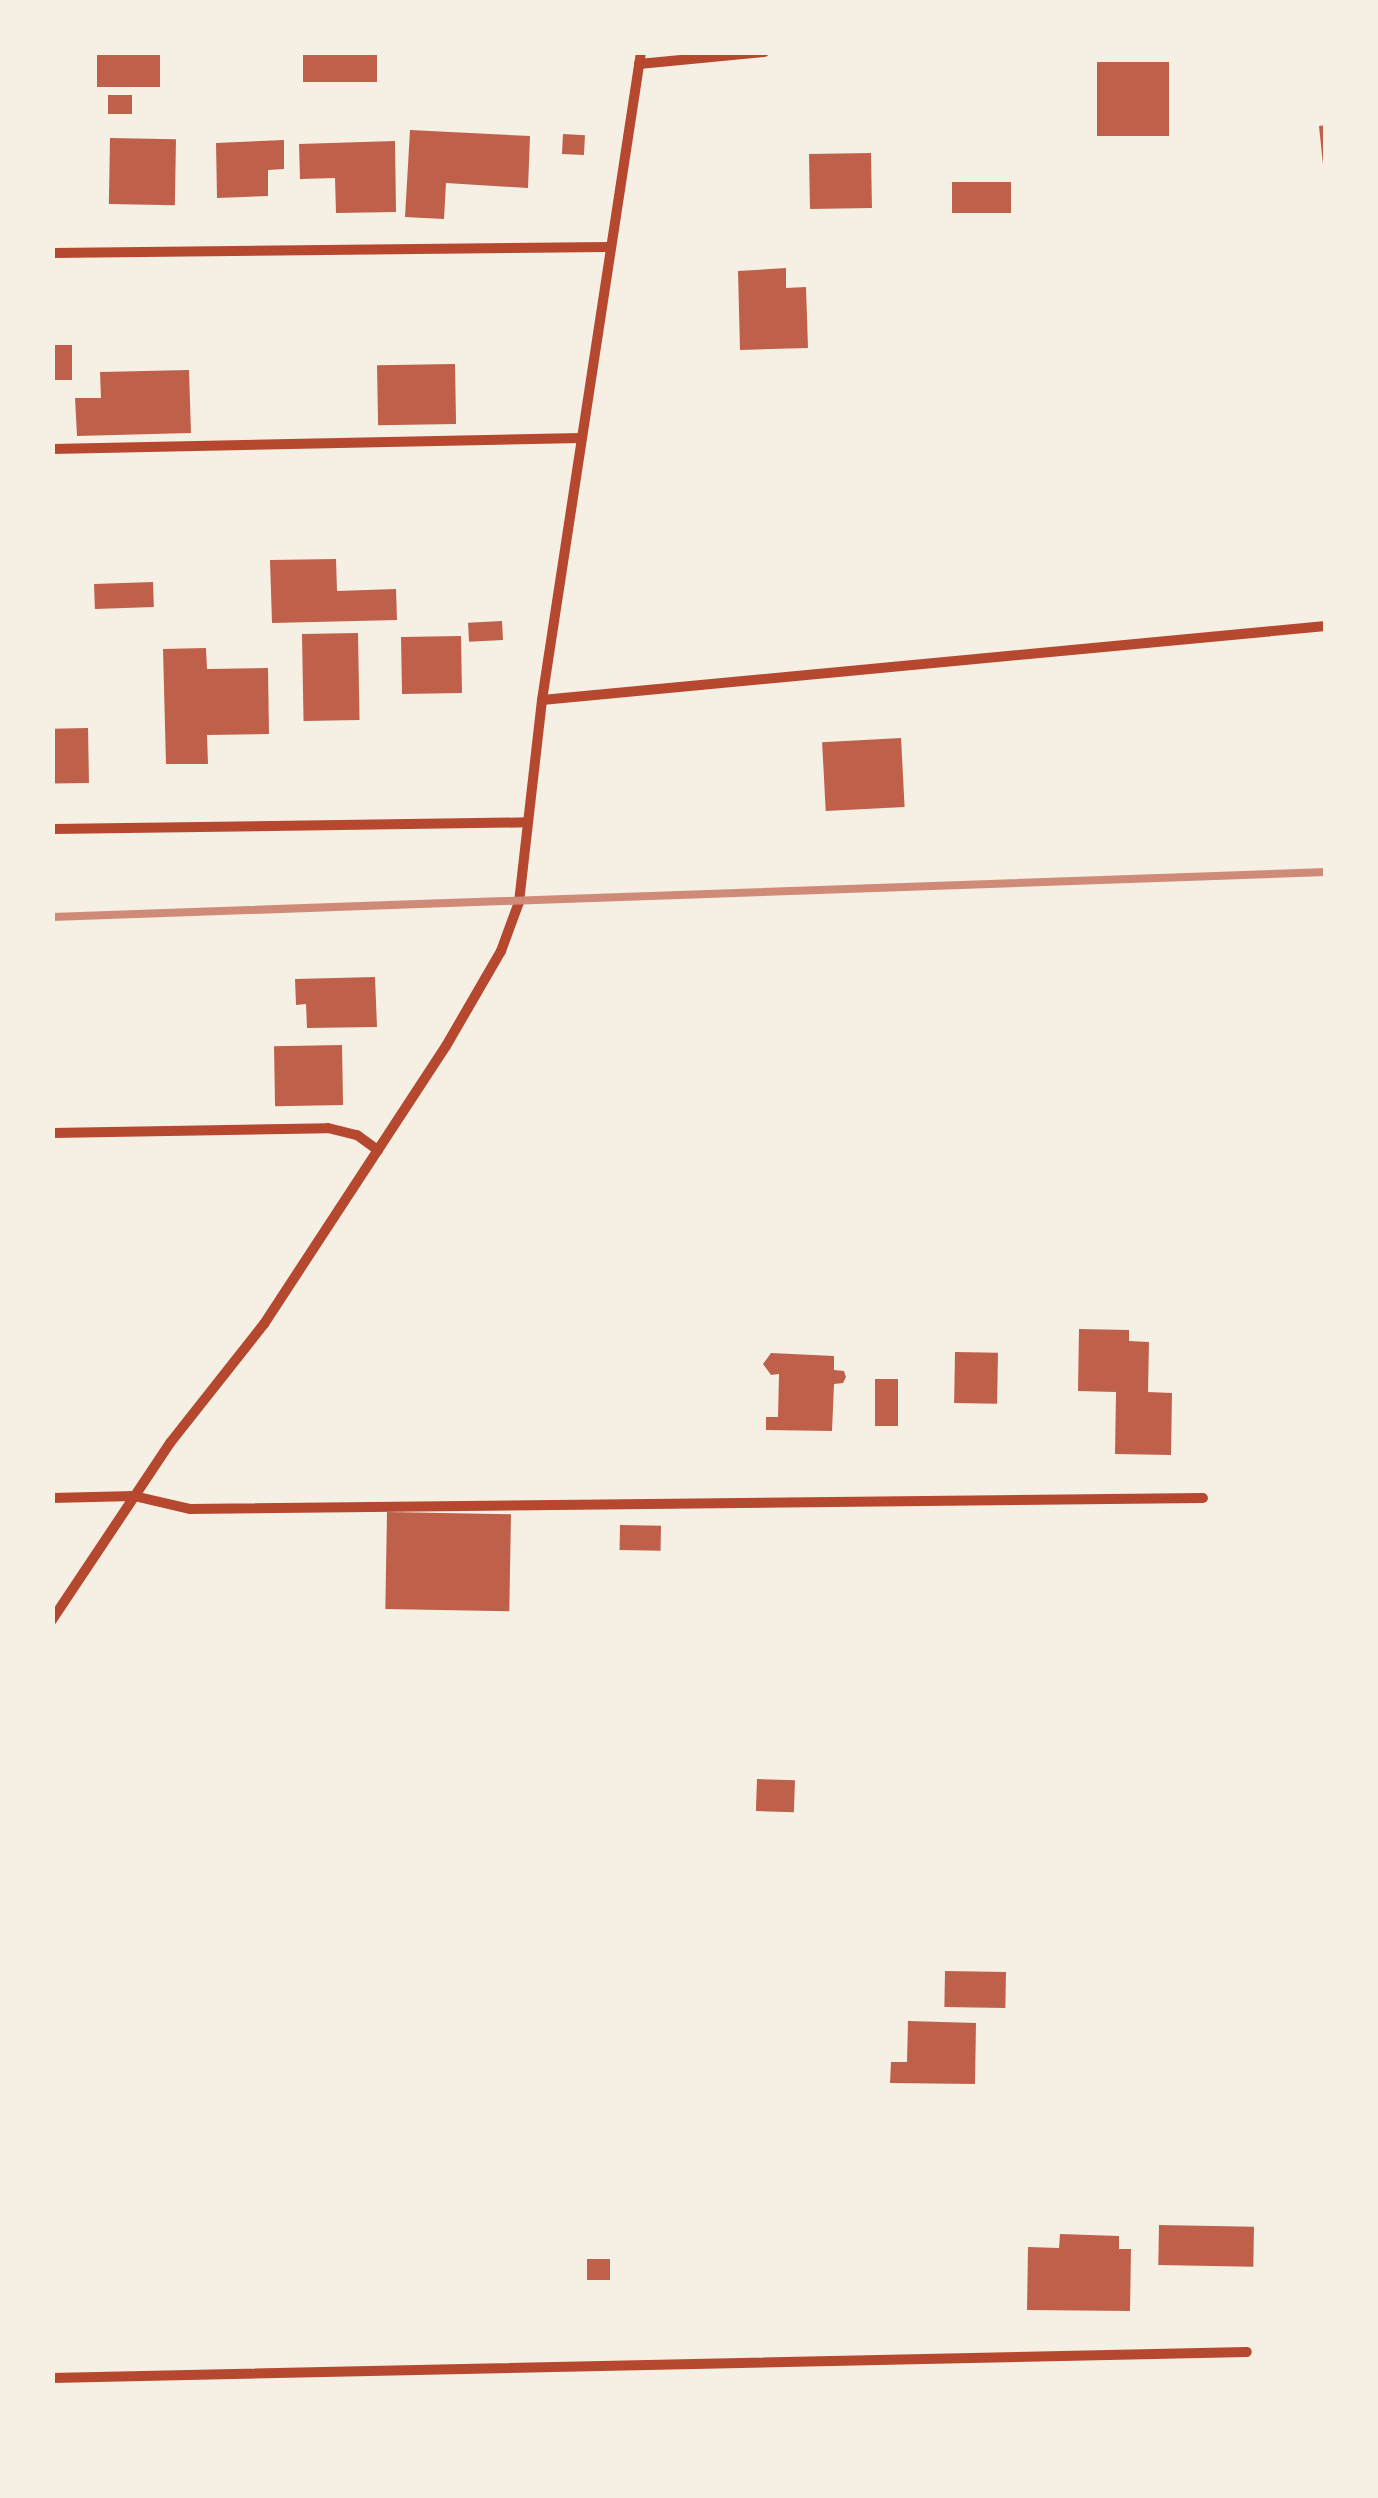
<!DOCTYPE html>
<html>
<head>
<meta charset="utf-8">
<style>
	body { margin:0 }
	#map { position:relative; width:1378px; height:2498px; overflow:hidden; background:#f6efe4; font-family:Roboto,sans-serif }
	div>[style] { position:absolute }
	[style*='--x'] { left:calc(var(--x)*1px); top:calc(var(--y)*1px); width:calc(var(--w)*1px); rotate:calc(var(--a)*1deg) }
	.building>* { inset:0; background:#bf614a; transform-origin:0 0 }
	.minor>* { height:10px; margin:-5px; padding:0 5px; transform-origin:5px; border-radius:5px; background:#b5482f }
	.rail>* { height:8px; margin:-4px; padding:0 4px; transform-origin:4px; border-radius:4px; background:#cf8b77 }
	span { translate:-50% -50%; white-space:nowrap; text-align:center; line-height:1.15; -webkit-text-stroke:8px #f6efe4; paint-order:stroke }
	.frame { position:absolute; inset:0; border:55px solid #f6efe4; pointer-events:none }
</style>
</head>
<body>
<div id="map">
	<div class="building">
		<i style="left:97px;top:52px;width:63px;height:35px"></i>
		<i style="left:303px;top:52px;width:74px;height:30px"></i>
		<i style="left:1169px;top:62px;width:74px;height:72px;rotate:90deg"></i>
		<i style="left:108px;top:95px;width:24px;height:19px"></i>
		<i style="clip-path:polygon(1326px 125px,1326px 165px,1323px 165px,1319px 126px)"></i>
		<i style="clip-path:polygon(410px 130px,530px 136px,528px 188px,446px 183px,444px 219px,405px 217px)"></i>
		<i style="left:563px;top:134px;width:22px;height:20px;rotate:3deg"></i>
		<i style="left:110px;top:138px;width:66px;height:66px;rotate:1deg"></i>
		<i style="clip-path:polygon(284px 140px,284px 169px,268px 170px,268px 196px,217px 198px,216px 143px)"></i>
		<i style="clip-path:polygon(395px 141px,396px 212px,336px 213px,335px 178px,300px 179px,299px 144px)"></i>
		<i style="left:871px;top:153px;width:55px;height:62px;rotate:89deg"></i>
		<i style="left:952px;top:182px;width:59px;height:31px"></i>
		<i style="clip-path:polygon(786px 268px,786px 288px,806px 287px,808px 348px,740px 350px,738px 271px)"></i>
		<i style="left:52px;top:345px;width:20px;height:35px"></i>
		<i style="left:455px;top:364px;width:60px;height:78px;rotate:89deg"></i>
		<i style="clip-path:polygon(189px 370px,191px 433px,77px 436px,75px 398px,101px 398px,100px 372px)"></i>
		<i style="clip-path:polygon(336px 559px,337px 591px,396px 589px,397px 620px,272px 623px,270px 560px)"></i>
		<i style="left:153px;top:582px;width:25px;height:59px;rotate:88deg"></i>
		<i style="left:502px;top:621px;width:19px;height:34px;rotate:87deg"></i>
		<i style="left:358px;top:633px;width:87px;height:56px;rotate:89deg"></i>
		<i style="left:461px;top:636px;width:57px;height:60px;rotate:89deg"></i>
		<i style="clip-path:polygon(206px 648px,207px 669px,268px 668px,269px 734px,207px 735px,208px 764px,166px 764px,163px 649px)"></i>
		<i style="left:88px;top:728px;width:55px;height:36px;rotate:89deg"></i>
		<i style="left:901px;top:738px;width:69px;height:79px;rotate:87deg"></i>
		<i style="clip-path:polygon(375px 977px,377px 1027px,307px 1028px,306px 1004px,296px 1005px,295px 979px)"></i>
		<i style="left:342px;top:1045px;width:60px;height:68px;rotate:89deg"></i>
		<i style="clip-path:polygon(1079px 1329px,1129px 1330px,1129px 1341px,1149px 1342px,1148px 1392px,1172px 1393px,1171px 1455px,1115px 1454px,1116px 1392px,1078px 1391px)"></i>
		<i style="left:955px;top:1352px;width:43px;height:51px;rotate:1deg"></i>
		<i style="clip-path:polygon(771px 1353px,834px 1356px,834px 1370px,844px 1371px,846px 1377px,843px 1383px,834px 1384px,832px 1431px,766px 1430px,766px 1417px,778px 1417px,779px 1374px,771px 1375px,763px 1364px)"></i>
		<i style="left:875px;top:1379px;width:23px;height:47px"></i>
		<i style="left:387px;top:1512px;width:124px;height:97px;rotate:1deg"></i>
		<i style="left:620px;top:1525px;width:41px;height:25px;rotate:1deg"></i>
		<i style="left:757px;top:1779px;width:38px;height:32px;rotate:2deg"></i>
		<i style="left:945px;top:1971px;width:61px;height:36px;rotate:1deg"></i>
		<i style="clip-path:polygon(908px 2021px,976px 2023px,975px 2084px,890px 2083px,891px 2062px,907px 2062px)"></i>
		<i style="left:1159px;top:2225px;width:95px;height:40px;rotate:1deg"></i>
		<i style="clip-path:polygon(1060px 2234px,1119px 2236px,1119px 2249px,1131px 2249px,1130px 2311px,1027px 2310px,1028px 2247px,1059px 2248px)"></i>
		<i style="left:587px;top:2259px;width:23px;height:21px"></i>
	</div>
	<div class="minor">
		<i style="--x:639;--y:64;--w:126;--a:-5.5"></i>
		<i style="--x:52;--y:253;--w:557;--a:-0.62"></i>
		<i style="--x:52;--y:449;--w:529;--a:-1.19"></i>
		<i style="--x:542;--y:700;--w:787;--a:-5.39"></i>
		<i style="--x:52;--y:829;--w:475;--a:-0.8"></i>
		<i style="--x:52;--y:1133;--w:276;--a:-1"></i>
		<i style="--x:328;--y:1128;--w:30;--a:14"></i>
		<i style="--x:357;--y:1135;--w:26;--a:36"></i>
		<i style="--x:52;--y:1498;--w:82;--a:-1.4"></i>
		<i style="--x:134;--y:1496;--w:57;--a:13.1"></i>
		<i style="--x:190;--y:1509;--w:1013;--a:-0.62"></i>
		<i style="--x:52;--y:1620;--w:213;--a:-56.3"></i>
		<i style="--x:170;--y:1443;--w:152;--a:-51.7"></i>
		<i style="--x:264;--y:1324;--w:332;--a:-56.8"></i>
		<i style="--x:446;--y:1046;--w:110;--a:-59.9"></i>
		<i style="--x:501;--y:951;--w:52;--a:-69.8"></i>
		<i style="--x:519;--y:902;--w:203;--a:-83.5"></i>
		<i style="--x:542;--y:700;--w:656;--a:-81.31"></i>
		<i style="--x:52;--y:2378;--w:1195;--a:-1.25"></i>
	</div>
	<div class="rail">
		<i style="--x:52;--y:917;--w:1275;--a:-2.02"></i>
	</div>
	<div class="frame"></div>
</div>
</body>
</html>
